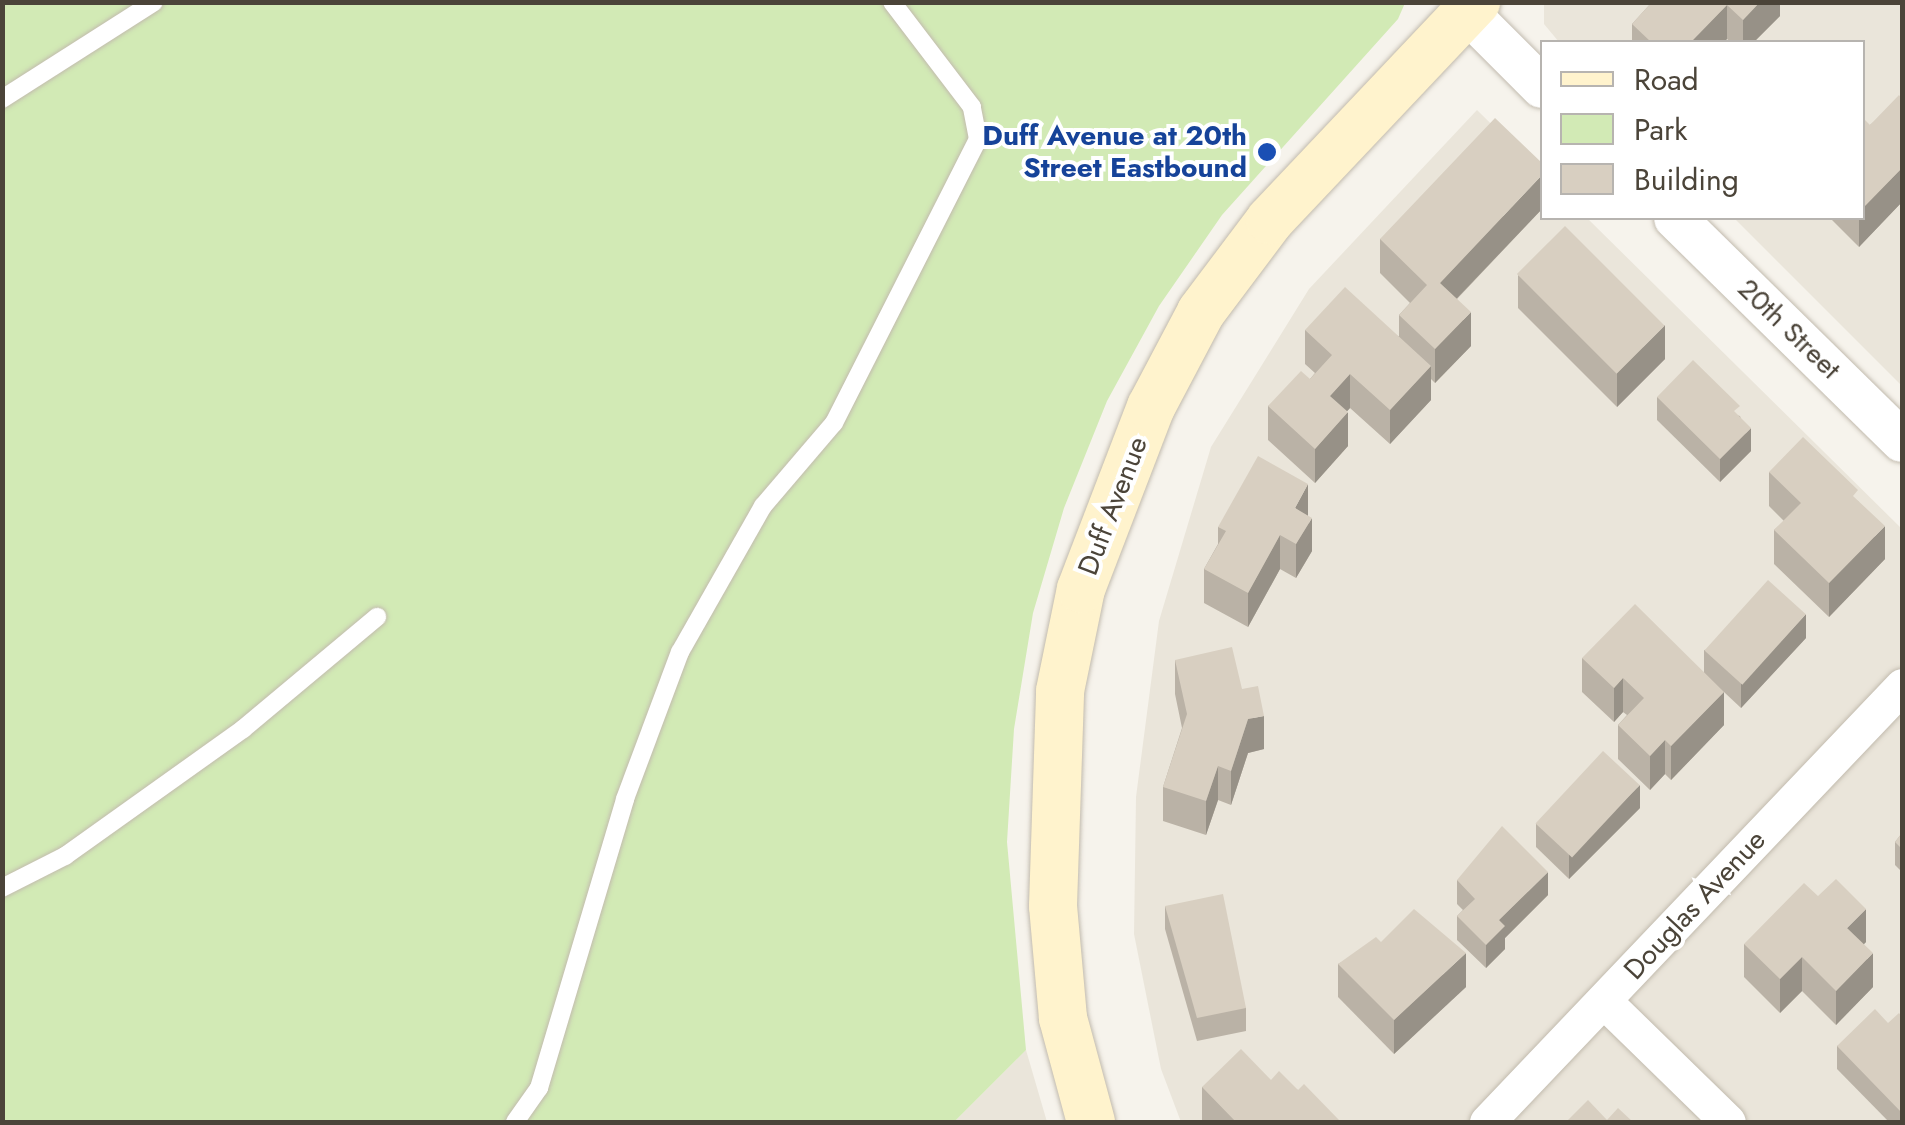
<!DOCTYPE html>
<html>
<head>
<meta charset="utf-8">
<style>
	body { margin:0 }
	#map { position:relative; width:1905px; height:1125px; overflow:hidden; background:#f6f3ec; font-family:Jost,sans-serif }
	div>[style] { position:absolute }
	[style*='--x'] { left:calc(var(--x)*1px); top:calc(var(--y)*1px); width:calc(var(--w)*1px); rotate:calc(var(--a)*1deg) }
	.residential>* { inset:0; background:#eae5da }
	.green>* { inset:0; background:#d2eab5 }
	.roads { filter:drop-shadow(0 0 2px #c2bbae) drop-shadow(0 0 2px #c2bbae) }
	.service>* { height:18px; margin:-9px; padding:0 9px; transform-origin:9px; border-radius:9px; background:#fff }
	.minor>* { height:35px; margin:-17.5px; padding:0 17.5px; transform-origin:17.5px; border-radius:17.5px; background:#fff }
	.tertiary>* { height:42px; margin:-21px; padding:0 21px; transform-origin:21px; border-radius:21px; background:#fff }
	.secondary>* { height:48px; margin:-24px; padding:0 24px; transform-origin:24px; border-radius:24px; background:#fff3cd }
	.wall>* { inset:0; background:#bab2a6 }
	.shaded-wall>* { inset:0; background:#979187 }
	.building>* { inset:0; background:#d8cfc1; transform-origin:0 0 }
	.dots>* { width:28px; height:28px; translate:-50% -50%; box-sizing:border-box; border:5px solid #fff; border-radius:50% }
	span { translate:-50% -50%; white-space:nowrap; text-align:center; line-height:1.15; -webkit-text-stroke:8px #fff; paint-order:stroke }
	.transit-label { font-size:28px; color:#164399; font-weight:700 }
	.right { translate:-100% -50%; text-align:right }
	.street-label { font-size:28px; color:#4b4439 }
	.frame { position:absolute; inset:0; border:5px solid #4b4439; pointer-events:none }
	.legend { position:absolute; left:1540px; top:40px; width:325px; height:180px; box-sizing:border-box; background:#fff; border:2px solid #b7b4b0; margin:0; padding:12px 18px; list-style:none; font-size:30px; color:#4b4439 }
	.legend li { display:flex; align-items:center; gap:20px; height:50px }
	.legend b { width:50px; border:2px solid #b7b4b0 }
</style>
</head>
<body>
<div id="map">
	<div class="residential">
		<i style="clip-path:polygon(1544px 2px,1902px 3px,1902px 386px,1734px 218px,1862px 218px,1862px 42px,1559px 42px,1544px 24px)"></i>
		<i style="clip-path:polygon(1477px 110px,1542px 174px,1542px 218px,1587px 218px,1902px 529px,1902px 1122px,1181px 1122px,1161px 1069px,1134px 934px,1136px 797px,1159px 621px,1211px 447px,1309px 289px)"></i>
		<i style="clip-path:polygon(1026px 1050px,1047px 1122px,954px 1122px)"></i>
	</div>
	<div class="green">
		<i style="clip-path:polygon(3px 3px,1405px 3px,1398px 19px,1222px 215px,1159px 306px,1107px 401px,1064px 508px,1033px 613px,1014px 729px,1007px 842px,1026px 1050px,954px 1122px,3px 1122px)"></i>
	</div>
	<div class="roads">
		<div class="service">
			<i style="--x:2;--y:99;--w:180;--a:-32.5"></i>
			<i style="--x:2;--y:888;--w:71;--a:-26.9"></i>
			<i style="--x:65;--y:856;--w:219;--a:-35.5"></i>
			<i style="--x:243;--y:729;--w:175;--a:-39.9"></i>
			<i style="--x:515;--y:1122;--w:42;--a:-54.8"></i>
			<i style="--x:539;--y:1088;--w:302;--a:-73.4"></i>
			<i style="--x:625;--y:799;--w:157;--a:-69.5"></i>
			<i style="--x:680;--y:652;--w:168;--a:-60.4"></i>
			<i style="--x:763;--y:506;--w:109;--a:-49.5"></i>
			<i style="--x:834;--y:423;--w:318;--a:-63.1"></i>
			<i style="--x:978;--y:139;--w:33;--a:-101"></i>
			<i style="--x:972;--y:107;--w:132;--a:-127.3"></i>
		</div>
		<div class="minor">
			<i style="--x:1604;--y:1001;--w:173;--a:44.3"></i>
			<i style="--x:1487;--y:1122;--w:602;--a:-46.41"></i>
		</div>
		<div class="tertiary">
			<i style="--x:1467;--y:12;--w:106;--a:45"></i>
			<i style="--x:1675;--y:218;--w:318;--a:44.5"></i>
		</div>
		<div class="secondary">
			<i style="--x:1091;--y:1122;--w:108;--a:-105.1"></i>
			<i style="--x:1063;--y:1018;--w:112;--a:-95.1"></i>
			<i style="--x:1053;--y:906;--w:215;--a:-88.1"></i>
			<i style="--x:1060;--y:691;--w:104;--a:-78.4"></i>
			<i style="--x:1081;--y:589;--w:195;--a:-69"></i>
			<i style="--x:1151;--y:407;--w:107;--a:-62.2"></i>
			<i style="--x:1201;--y:312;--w:115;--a:-53.1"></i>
			<i style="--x:1270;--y:220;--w:300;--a:-46.6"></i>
		</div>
	</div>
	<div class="wall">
		<i style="clip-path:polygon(1652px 2px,1780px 2px,1780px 16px,1754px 42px,1731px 42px,1727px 39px,1724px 42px,1632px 42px,1632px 24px)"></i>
		<i style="clip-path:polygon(1902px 99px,1902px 202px,1859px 247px,1830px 218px,1862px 218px,1870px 125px)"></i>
		<i style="clip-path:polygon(1542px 209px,1457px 299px,1471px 346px,1435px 383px,1431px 379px,1431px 400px,1390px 444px,1350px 408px,1347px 411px,1348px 446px,1315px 483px,1268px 440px,1268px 406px,1310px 379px,1315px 373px,1305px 364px,1305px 330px,1399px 336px,1399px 315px,1410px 303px,1380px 273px,1380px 239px)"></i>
		<i style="clip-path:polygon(1518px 275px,1665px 359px,1617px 407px,1518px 308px)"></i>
		<i style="clip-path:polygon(1657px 397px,1740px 416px,1751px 451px,1720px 482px,1657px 420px)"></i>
		<i style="clip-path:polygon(1769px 472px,1858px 501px,1885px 559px,1829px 617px,1774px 564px,1774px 530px,1784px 521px,1769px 506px)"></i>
		<i style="clip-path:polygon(1308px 516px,1312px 551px,1296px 578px,1280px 569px,1248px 627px,1204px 603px,1204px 569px,1218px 544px,1218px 527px)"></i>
		<i style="clip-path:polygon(1806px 638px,1741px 708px,1724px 692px,1724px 725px,1671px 780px,1665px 774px,1650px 790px,1618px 759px,1618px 725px,1627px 715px,1623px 712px,1614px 722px,1582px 692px,1582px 658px,1704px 672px,1704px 650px)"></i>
		<i style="clip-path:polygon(1175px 660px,1242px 689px,1264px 749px,1248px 753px,1231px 805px,1218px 800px,1206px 835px,1163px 821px,1163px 787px,1182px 728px,1175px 694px)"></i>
		<i style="clip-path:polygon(1640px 808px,1569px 879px,1536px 847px,1536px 824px)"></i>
		<i style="clip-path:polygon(1902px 833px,1902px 872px,1895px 865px,1895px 842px)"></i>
		<i style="clip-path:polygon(1457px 880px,1548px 895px,1505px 938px,1505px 949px,1486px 968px,1457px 940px,1457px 916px,1463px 910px,1457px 904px)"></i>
		<i style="clip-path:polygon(1165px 906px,1246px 1008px,1246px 1031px,1197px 1041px,1165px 929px)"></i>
		<i style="clip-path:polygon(1381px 942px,1466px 987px,1394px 1054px,1338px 997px,1338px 964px)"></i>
		<i style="clip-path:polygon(1866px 942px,1864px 944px,1873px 987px,1836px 1025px,1802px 991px,1780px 1013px,1744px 977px,1744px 944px)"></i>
		<i style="clip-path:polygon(1902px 1017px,1902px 1122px,1889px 1122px,1837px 1069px,1837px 1046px)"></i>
		<i style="clip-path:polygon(1271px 1080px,1298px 1090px,1339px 1122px,1204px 1122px,1202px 1120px,1202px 1087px)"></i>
	</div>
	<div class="shaded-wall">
		<i style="clip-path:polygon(1760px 2px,1780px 2px,1780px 16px,1754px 42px,1743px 42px,1743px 20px)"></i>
		<i style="clip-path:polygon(1727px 5px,1727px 39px,1724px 42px,1691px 42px)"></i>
		<i style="clip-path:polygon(1902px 168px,1902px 202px,1859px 247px,1859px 218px,1862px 218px,1862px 209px)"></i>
		<i style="clip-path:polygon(1542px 175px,1542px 209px,1440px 316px,1440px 283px)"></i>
		<i style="clip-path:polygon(1471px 312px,1471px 346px,1435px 383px,1435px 349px)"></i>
		<i style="clip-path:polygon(1665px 325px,1665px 359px,1617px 407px,1617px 373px)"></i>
		<i style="clip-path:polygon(1431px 366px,1431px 400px,1390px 444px,1390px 410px)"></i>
		<i style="clip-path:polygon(1350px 374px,1350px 408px,1330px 430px,1330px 396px)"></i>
		<i style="clip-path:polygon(1348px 412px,1348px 446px,1315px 483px,1315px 449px)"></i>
		<i style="clip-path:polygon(1751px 428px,1751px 451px,1720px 482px,1720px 459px)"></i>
		<i style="clip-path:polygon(1308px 484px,1308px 518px,1295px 508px)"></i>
		<i style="clip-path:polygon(1312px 518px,1312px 551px,1296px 578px,1296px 544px)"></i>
		<i style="clip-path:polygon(1885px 526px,1885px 559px,1829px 617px,1829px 583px)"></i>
		<i style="clip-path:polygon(1280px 535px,1280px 569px,1248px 627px,1248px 593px)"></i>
		<i style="clip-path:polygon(1806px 614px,1806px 638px,1741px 708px,1741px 684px)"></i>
		<i style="clip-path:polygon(1623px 678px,1623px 712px,1614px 722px,1614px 688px)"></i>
		<i style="clip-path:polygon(1724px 692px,1724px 725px,1671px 780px,1671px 746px)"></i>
		<i style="clip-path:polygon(1264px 716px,1264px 749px,1248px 753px,1231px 805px,1231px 771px,1248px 719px)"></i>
		<i style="clip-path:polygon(1665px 740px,1665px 774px,1650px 790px,1650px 756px)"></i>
		<i style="clip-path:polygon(1218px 766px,1218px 800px,1206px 835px,1206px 801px)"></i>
		<i style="clip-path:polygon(1640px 785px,1640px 808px,1569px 879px,1569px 855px)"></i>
		<i style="clip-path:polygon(1548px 872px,1548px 895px,1505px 938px,1505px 949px,1486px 968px,1486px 945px,1499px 920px)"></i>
		<i style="clip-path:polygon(1866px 909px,1866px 942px,1847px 961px,1847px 928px)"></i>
		<i style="clip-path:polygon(1466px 953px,1466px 987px,1394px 1054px,1394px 1020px)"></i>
		<i style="clip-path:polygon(1873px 953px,1873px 987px,1836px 1025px,1836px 991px)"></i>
		<i style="clip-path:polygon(1802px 957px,1802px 991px,1780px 1013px,1780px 979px)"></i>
	</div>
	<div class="building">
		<i style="clip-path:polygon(1652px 2px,1760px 2px,1743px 20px,1727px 5px,1691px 42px,1651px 42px,1632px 24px)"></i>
		<i style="clip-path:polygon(1899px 95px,1902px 99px,1902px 168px,1862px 209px,1862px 117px,1870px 125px)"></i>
		<i style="clip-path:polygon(1495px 118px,1542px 163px,1542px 175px,1440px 283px,1471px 312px,1435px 349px,1399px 315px,1427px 285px,1380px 239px)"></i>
		<i style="left:1565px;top:226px;width:141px;height:68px;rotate:45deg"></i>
		<i style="clip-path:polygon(1345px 287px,1431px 366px,1390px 410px,1350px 374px,1330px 396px,1348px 412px,1315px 449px,1268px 406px,1301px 371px,1310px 379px,1332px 355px,1305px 330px)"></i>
		<i style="clip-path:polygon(1693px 360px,1740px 406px,1734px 411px,1751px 428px,1720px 459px,1657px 397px)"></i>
		<i style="clip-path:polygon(1803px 437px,1858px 490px,1853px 496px,1885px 526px,1829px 583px,1774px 530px,1801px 503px,1769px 472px)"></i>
		<i style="clip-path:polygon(1258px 456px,1308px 484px,1295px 508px,1312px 518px,1296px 544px,1280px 535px,1248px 593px,1204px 569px,1226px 531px,1218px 527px)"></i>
		<i style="left:1768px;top:580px;width:51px;height:95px;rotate:42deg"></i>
		<i style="clip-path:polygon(1635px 604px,1724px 692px,1671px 746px,1665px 740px,1650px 756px,1618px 725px,1644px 698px,1623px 678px,1614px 688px,1582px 658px)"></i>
		<i style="clip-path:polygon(1232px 647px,1242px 689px,1258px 686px,1264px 716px,1248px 719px,1231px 771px,1218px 766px,1206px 801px,1163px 787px,1187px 714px,1175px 660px)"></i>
		<i style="left:1603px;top:751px;width:50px;height:99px;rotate:43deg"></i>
		<i style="clip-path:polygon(1502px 826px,1548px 872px,1499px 920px,1505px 926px,1486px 945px,1457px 916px,1475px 899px,1457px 880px)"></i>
		<i style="clip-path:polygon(1902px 833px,1902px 849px,1895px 842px)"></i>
		<i style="clip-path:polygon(1836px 879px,1866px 909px,1847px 928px,1873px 953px,1836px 991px,1802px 957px,1780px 979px,1744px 944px,1804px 883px,1818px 896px)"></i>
		<i style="clip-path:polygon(1223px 894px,1246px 1008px,1197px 1018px,1165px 906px)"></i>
		<i style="clip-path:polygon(1414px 909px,1466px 953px,1394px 1020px,1338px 964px,1376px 937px,1381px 942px)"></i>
		<i style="clip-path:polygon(1875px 1009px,1888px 1023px,1899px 1013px,1902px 1017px,1902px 1113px,1837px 1046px)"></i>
		<i style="clip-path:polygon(1241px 1049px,1271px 1080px,1279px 1071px,1298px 1090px,1304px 1084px,1339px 1120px,1337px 1122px,1236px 1122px,1202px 1087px)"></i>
		<i style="clip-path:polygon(1588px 1100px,1607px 1120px,1618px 1108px,1633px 1122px,1566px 1122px)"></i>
	</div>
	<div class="dots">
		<i style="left:1267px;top:152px;background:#1a4fb4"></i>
	</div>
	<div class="transit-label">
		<span class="right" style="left:1247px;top:152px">Duff Avenue at 20th<br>Street Eastbound</span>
	</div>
	<div class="street-label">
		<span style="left:1789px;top:329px;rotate:44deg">20th Street</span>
		<span style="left:1113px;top:506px;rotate:-69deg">Duff Avenue</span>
		<span style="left:1695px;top:905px;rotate:-47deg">Douglas Avenue</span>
	</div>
	<div class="frame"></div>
	<ul class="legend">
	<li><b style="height:12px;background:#fff3cd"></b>Road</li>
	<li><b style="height:28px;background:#d2eab5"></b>Park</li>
	<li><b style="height:28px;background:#d8cfc1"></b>Building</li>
	</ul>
</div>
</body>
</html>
